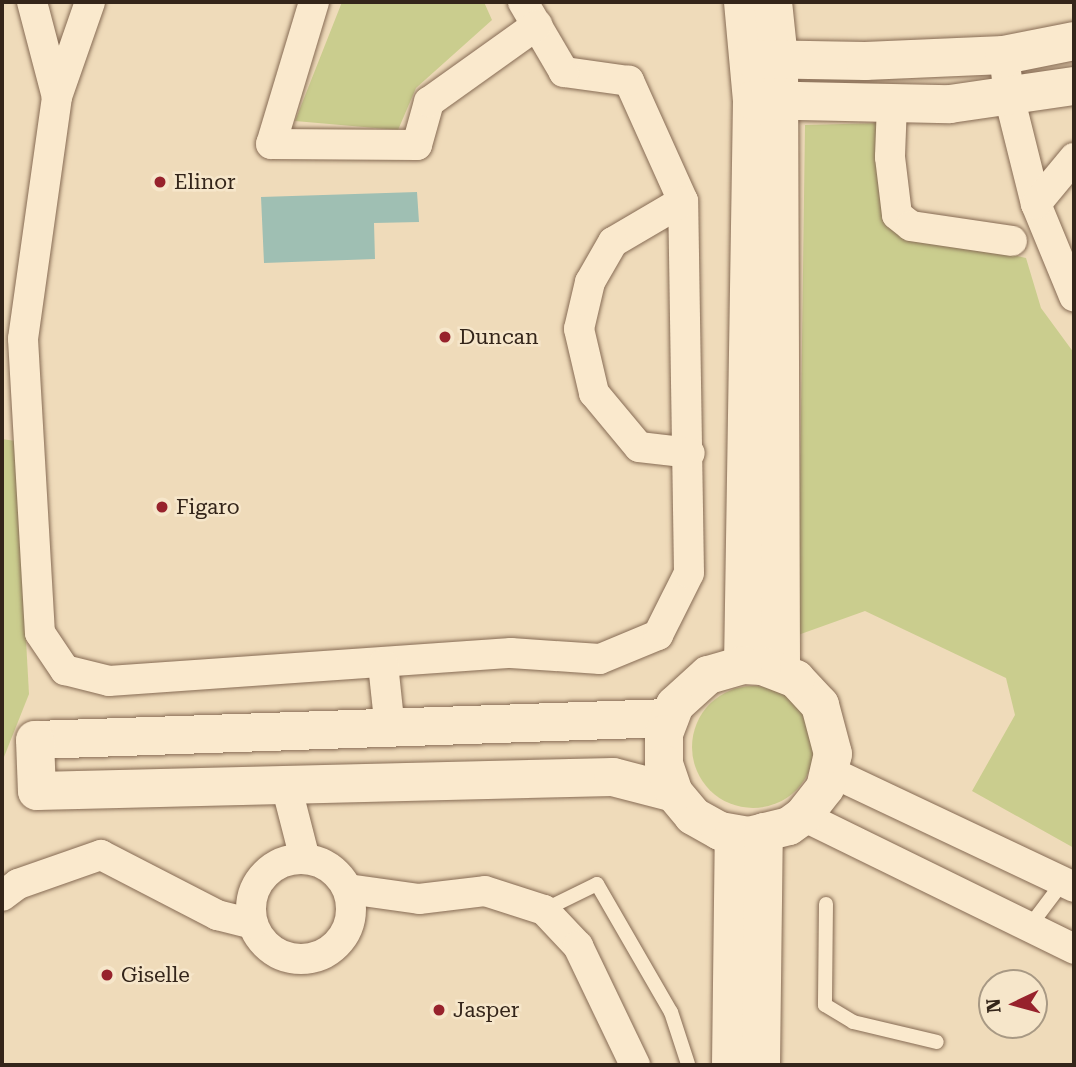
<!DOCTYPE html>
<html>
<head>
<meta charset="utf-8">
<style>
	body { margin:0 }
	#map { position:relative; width:1076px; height:1067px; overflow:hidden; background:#efdbba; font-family:"Roboto Serif",serif }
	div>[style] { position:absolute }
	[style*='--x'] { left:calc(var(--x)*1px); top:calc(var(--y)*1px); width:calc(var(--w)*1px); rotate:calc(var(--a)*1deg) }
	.green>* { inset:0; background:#cacd8e }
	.round { border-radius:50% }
	.water>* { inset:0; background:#9fbfb3 }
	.roads { filter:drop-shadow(0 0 2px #866b54) drop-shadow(0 0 2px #866b54) }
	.lane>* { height:14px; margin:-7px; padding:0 7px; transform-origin:7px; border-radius:7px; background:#fae9cd }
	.street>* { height:30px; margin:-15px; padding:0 15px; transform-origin:15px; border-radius:15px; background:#fae9cd }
	.street>.ring { margin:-15px; padding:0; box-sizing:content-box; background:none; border:30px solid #fae9cd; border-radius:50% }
	.secondary>* { height:38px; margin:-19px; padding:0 19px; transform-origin:19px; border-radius:19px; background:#fae9cd }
	.dots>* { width:19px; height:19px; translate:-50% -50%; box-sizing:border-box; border:4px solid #f6e6ca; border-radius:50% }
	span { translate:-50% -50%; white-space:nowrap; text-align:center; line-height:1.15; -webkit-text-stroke:5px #f6e6ca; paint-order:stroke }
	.poi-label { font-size:21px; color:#34251a }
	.left { translate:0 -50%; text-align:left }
	.frame { position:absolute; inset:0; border:4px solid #34251a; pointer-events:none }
	.north { position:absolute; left:978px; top:969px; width:70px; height:70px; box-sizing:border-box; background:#f6e6ca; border:2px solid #a89984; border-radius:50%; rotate:265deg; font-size:19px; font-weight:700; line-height:28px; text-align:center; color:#34251a }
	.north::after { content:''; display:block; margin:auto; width:24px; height:32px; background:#97222c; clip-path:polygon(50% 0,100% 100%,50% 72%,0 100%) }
</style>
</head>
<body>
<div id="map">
	<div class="green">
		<i style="clip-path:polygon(342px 2px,484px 2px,492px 20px,416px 88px,398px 130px,295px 121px)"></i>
		<i style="clip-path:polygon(881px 123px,902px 229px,1026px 258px,1041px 308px,1074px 353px,1074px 848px,972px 791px,1015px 715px,1006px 678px,865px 611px,798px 635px,805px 125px)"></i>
		<i style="clip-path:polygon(2px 439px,15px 441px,29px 694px,2px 762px)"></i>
		<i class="round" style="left:692px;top:686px;width:122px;height:122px"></i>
	</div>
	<div class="water">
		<i style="clip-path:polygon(417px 192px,419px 222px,374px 223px,375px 259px,264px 263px,261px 197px)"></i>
	</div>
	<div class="roads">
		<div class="lane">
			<i style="--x:826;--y:904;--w:101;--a:90.6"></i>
			<i style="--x:825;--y:1005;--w:33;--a:31"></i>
			<i style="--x:853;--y:1022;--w:86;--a:13.4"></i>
			<i style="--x:544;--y:910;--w:59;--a:-26.1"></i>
			<i style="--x:597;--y:884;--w:148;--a:60"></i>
			<i style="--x:671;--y:1012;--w:55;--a:71.9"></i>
			<i style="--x:1029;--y:927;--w:56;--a:-52.9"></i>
		</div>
		<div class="street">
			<i style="--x:32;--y:2;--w:98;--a:75.3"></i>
			<i style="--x:90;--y:2;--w:101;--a:109.2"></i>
			<i style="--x:57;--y:97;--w:244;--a:98"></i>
			<i style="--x:23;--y:339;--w:294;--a:86.7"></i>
			<i style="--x:40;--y:633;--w:45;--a:56"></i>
			<i style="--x:65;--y:670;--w:45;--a:14"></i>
			<i style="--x:109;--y:681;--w:403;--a:-4"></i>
			<i style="--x:511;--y:653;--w:89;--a:3.9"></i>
			<i style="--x:600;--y:659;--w:63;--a:-22.5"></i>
			<i style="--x:658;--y:635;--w:69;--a:-63.4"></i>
			<i style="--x:689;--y:573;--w:372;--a:-90.9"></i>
			<i style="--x:683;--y:201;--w:132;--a:-114.2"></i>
			<i style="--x:629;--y:81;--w:66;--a:-172.1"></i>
			<i style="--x:564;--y:72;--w:81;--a:-120.4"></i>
			<i style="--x:314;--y:2;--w:148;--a:106.8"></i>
			<i style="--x:271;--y:144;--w:146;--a:0.4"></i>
			<i style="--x:417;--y:145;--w:45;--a:-74.4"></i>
			<i style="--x:429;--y:102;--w:133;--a:-35.5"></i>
			<i style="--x:1004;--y:55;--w:41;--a:83"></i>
			<i style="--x:1009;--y:96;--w:111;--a:76"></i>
			<i style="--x:1036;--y:204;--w:100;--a:67.6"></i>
			<i style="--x:892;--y:104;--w:53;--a:92.2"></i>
			<i style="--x:890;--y:157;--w:58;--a:83.1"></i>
			<i style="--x:897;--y:215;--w:18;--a:38"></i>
			<i style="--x:911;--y:226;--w:102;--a:8.4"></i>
			<i style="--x:683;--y:201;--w:81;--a:149.6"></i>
			<i style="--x:613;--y:242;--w:46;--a:119.9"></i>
			<i style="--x:590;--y:282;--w:48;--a:103.2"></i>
			<i style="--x:579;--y:329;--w:66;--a:76.8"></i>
			<i style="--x:594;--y:393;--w:70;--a:50.2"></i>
			<i style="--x:639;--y:447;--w:51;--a:6.7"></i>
			<i style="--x:1036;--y:204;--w:60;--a:-50.4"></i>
			<i style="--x:383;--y:664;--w:65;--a:83.9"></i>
			<i style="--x:831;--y:772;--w:269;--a:25.3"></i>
			<i style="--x:286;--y:785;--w:76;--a:75.6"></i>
			<i style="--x:803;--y:816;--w:302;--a:26.1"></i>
			<i class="ring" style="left:251px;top:859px;width:70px;height:70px"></i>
			<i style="--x:348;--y:889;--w:72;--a:8"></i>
			<i style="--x:419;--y:899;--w:66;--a:-6.9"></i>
			<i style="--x:485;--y:891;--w:62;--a:17.9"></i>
			<i style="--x:544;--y:910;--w:50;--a:46.6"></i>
			<i style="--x:578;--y:946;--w:132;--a:64.4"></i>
			<i style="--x:2;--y:896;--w:20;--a:-37"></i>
			<i style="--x:18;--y:884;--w:88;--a:-19.3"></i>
			<i style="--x:101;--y:855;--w:131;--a:27.3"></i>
			<i style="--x:217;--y:915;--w:37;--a:14"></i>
		</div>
		<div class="secondary">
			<i style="--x:743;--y:2;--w:98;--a:84.8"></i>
			<i style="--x:752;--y:100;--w:565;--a:90.91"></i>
			<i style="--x:773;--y:2;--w:57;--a:84"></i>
			<i style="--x:779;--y:59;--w:612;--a:89.81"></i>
			<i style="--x:753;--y:59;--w:112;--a:1"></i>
			<i style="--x:865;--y:61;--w:139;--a:-2.5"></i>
			<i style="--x:1004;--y:55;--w:71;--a:-11.3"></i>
			<i style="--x:752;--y:100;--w:198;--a:1.2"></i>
			<i style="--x:950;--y:104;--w:125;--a:-8.3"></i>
			<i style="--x:669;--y:718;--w:634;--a:178.01"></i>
			<i style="--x:35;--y:740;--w:51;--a:87.8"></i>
			<i style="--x:37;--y:791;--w:576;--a:-1.39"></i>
			<i style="--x:613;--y:777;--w:63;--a:14.7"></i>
			<i style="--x:674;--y:793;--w:30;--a:50"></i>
			<i style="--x:693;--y:816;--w:31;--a:29"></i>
			<i style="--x:720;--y:831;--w:29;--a:10"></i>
			<i style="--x:749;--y:836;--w:41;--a:-14"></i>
			<i style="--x:789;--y:826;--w:17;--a:-36"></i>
			<i style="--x:803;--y:816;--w:36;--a:-52"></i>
			<i style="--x:825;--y:788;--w:35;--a:-77"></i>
			<i style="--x:833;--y:754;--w:51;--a:-104.9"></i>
			<i style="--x:820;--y:705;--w:35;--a:-133"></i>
			<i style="--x:796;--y:679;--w:36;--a:-159"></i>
			<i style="--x:762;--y:666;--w:19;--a:-177"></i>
			<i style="--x:743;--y:665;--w:36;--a:164"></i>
			<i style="--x:708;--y:675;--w:45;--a:137.7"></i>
			<i style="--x:675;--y:705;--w:31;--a:111"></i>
			<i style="--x:664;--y:734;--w:30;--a:90"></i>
			<i style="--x:664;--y:764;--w:31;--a:71"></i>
			<i style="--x:731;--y:1065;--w:231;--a:-89.3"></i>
			<i style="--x:761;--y:1065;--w:233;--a:-89.3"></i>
		</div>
	</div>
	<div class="dots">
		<i style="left:160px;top:182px;background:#97222c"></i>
		<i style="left:445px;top:337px;background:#97222c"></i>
		<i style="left:162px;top:507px;background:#97222c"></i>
		<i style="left:107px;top:975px;background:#97222c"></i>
		<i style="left:439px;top:1010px;background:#97222c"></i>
	</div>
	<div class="poi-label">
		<span class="left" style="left:174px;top:182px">Elinor</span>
		<span class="left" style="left:459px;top:337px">Duncan</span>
		<span class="left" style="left:176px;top:507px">Figaro</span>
		<span class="left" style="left:121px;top:975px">Giselle</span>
		<span class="left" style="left:453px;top:1010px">Jasper</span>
	</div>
	<div class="frame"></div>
	<div class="north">N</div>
</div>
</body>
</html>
